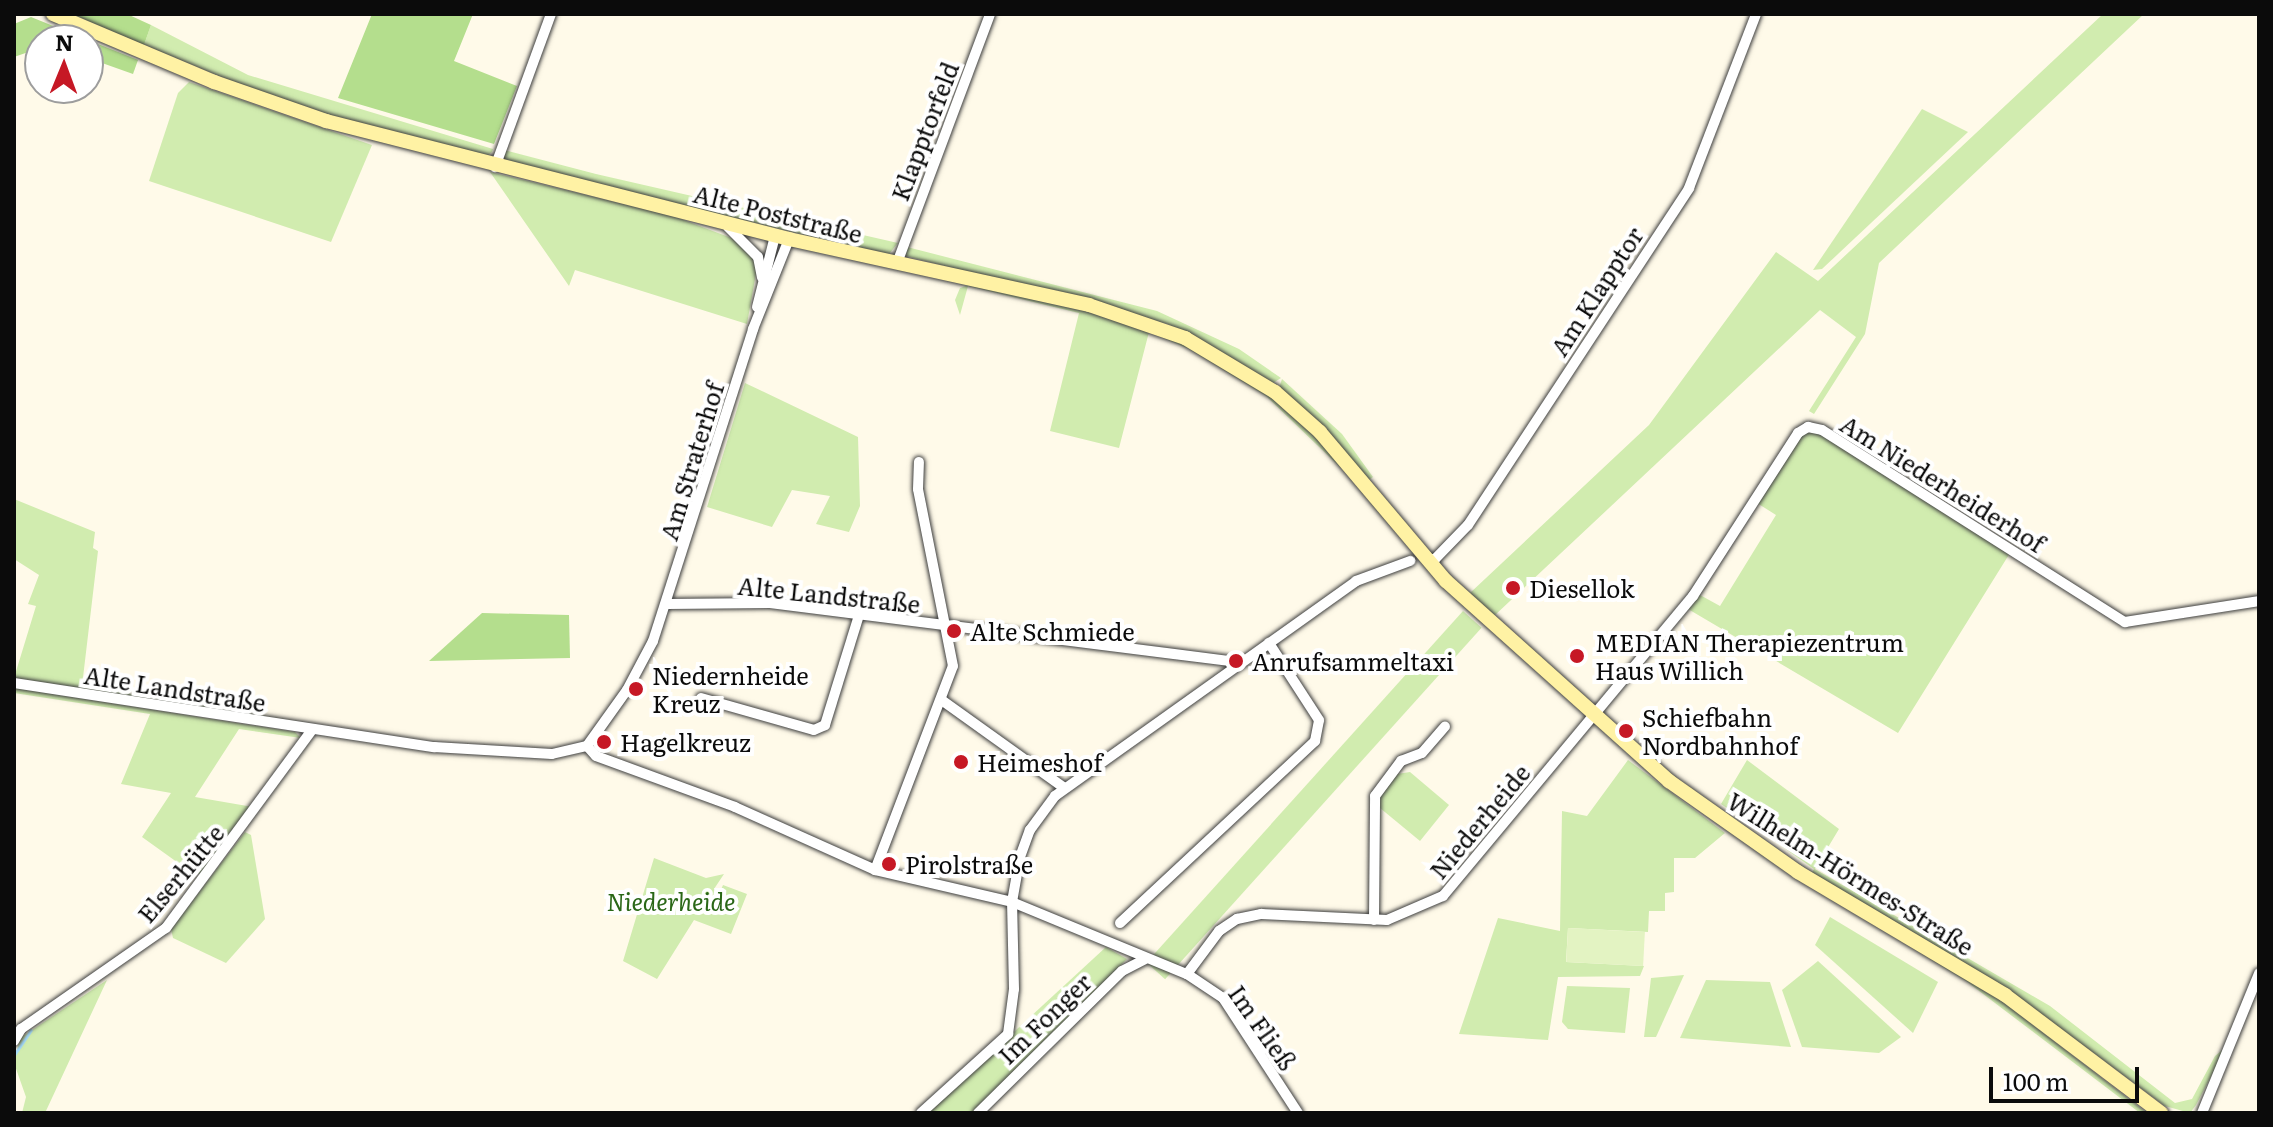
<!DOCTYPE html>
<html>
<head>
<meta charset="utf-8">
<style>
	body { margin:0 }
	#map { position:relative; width:2273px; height:1127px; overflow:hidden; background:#fffae9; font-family:Literata,serif }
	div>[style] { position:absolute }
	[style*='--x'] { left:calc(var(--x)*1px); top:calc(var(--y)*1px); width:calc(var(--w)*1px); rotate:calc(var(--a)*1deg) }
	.green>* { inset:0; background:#d1ecaf; transform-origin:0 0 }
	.forest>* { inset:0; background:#b4de8d }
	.pitch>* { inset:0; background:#e3f3c2; transform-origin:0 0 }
	.stream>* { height:3px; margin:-1.5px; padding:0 1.5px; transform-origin:1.5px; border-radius:1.5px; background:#a8dffc }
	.roads { filter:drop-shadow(0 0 2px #3e3e3e) drop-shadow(0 0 2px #3e3e3e) }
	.street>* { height:10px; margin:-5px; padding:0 5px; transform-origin:5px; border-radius:5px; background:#fff }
	.secondary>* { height:14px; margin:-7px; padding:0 7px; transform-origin:7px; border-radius:7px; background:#fff2a4 }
	.dots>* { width:22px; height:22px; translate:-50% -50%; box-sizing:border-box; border:4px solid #fff; border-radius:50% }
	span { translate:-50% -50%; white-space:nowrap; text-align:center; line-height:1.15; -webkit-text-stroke:8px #fff; paint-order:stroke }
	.street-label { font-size:24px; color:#0b0b0b }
	.poi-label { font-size:24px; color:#0b0b0b }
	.left { translate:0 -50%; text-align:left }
	.park-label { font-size:24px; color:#2a6717; font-style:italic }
	.frame { position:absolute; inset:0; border:16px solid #0b0b0b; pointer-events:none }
	.north { position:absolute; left:24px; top:24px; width:80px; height:80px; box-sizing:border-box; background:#fff; border:2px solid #9d9d9d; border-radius:50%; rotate:1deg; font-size:22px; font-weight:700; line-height:32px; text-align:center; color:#0b0b0b }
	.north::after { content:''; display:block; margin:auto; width:28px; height:36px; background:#c61825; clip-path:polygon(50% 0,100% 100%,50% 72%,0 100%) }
	.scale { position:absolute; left:1989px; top:1067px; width:150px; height:36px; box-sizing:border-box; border:4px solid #0b0b0b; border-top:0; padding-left:10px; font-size:24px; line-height:28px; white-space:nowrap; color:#0b0b0b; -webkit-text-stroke:6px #fff; paint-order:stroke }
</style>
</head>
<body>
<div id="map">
	<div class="green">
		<i style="clip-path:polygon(2103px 14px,2144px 14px,1879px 263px,1865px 334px,1814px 414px,1809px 411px,1856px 337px,1820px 310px,1494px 616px,1470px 593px,1649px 425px,1776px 252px,1818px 281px)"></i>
		<i style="clip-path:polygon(151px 25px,248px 75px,493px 149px,492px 152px,485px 158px,365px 127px,253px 90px,144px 45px)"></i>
		<i style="clip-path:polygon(189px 82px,372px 145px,331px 242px,149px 181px,178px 93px)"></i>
		<i style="clip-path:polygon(1922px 109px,1968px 132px,1822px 269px,1813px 270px)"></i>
		<i style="clip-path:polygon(504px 150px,596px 174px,898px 243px,889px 254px,797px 233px,504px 162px)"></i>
		<i style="clip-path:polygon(490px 172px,673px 216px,734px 239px,753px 256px,757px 268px,747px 324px,575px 270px,569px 286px)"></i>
		<i style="clip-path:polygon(907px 247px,1157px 311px,1239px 349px,1281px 378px,1273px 383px,1168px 324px,906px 256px)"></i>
		<i style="clip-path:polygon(971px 284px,1096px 313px,1176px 340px,1271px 396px,1308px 428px,1347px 471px,1394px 531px,1343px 470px,1266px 396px,1189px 349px,1149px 332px,1119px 448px,1050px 431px,1079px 313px,968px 286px,960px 315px,955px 300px,960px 288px)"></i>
		<i style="clip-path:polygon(1282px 379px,1342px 434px,1373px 477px,1369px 480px,1279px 388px)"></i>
		<i style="clip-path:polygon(745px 383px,858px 437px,860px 506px,849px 532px,816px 524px,830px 496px,792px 490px,772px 527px,707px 507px)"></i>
		<i style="clip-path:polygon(1813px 428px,2010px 553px,1898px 733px,1688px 609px,1700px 595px,1720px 606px,1776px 515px,1757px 503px,1804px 430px)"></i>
		<i style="clip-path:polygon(14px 499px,95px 532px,93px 548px,98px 551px,82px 686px,322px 725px,14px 678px,36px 606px,28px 604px,39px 575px,14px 559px)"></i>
		<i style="left:1463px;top:611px;width:25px;height:473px;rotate:42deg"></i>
		<i style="clip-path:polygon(14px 688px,295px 732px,301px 738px,239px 729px,195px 797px,253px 807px,202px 875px,188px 870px,142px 837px,171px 793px,121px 784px,150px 714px,14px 693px)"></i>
		<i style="clip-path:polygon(1628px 760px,1725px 833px,1695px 858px,1674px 858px,1674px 892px,1665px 893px,1665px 911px,1649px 911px,1648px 932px,1568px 928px,1566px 962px,1644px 966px,1640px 976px,1558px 977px,1548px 1040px,1459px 1034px,1498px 918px,1560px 931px,1562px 811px,1587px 816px)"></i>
		<i style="clip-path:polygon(1747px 760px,1839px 829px,1815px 869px,2050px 1006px,2175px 1103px,2192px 1099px,2215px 1056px,2227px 1046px,2196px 1105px,2190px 1113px,2165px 1106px,2018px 997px,1811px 874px,1814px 869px,1721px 804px)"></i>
		<i style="clip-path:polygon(1410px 772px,1449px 805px,1420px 841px,1380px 808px,1379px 795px,1397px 774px)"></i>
		<i style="clip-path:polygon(245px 832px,251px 835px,265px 919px,226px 963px,173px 938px,171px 929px)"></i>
		<i style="clip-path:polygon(654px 858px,706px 878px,724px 874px,714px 889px,720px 892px,723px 885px,747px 894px,731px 934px,694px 920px,657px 979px,623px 961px)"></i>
		<i style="clip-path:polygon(1804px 882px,1989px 991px,2147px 1113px,2140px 1113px,1966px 981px)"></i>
		<i style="clip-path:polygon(1830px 917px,1938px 982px,1913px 1033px,1815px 945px)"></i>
		<i style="clip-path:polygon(1106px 947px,1127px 959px,972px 1113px,926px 1113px)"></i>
		<i style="clip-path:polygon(1818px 961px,1901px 1037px,1879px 1053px,1802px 1047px,1782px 990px)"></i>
		<i style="clip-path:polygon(1684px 975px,1656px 1037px,1644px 1037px,1651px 978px)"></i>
		<i style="clip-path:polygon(107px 980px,45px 1113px,22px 1113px,26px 1097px,14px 1063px,20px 1038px)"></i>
		<i style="clip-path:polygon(1706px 980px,1770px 982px,1791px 1047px,1680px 1038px)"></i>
		<i style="clip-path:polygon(1567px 986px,1630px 988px,1625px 1033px,1568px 1029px,1562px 1022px)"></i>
	</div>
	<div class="forest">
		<i style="clip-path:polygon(72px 14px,127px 14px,151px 25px,144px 45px)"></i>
		<i style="clip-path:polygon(372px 14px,473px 14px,454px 61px,517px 86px,494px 144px,338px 98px)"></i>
		<i style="clip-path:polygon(31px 17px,88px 40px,40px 40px,40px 48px,14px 57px,14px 24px)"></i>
		<i style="clip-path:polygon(88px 40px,138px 60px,133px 74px,88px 58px)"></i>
		<i style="clip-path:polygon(482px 613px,569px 615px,570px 658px,429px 661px)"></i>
	</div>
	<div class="pitch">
		<i style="left:1568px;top:928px;width:77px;height:34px;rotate:3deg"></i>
	</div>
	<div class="stream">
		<i style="--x:14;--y:1055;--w:30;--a:-56"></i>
	</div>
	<div class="roads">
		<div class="street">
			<i style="--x:495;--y:167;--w:163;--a:-69.9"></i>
			<i style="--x:728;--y:227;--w:42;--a:45"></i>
			<i style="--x:758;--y:257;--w:21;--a:79"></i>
			<i style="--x:897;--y:263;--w:266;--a:-69.5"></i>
			<i style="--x:757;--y:307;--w:73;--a:-75.8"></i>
			<i style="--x:1426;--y:559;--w:9;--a:0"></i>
			<i style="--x:1435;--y:559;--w:47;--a:-45.9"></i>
			<i style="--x:1468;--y:525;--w:403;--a:-56.7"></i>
			<i style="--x:1689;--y:188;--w:186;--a:-68.9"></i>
			<i style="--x:667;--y:604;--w:103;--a:-0.6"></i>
			<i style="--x:770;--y:603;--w:474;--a:7.2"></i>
			<i style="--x:14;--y:683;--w:425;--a:8.7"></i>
			<i style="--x:434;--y:747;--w:118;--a:3.4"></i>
			<i style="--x:552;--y:754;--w:36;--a:-13"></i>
			<i style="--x:587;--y:746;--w:69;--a:-54.5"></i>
			<i style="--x:627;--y:690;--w:55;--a:-62"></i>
			<i style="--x:653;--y:641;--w:328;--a:-72.2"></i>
			<i style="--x:753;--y:329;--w:97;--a:-68.2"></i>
			<i style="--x:701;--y:698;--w:117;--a:15.8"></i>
			<i style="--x:814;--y:730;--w:12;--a:-24"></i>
			<i style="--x:825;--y:725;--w:115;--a:-72.8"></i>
			<i style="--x:943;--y:701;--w:148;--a:35.6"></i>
			<i style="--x:587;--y:746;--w:13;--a:48"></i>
			<i style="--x:596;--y:756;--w:148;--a:20.1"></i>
			<i style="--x:735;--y:807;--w:154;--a:24.2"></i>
			<i style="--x:875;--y:870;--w:141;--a:13.1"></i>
			<i style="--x:1012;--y:902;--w:189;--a:22.4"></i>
			<i style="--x:1187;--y:974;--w:43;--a:33.7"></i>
			<i style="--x:1223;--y:998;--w:137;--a:56.9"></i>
			<i style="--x:875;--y:870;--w:218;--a:-69.1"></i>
			<i style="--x:953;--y:666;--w:180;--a:-101.2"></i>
			<i style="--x:918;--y:489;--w:27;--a:-88"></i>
			<i style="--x:1374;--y:920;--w:124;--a:-89.5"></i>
			<i style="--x:1375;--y:796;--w:44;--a:-53.4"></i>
			<i style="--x:1401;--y:761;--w:22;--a:-21"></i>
			<i style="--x:1422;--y:753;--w:35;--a:-49"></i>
			<i style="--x:1120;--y:923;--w:267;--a:-43"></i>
			<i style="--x:1315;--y:741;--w:21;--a:-79"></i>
			<i style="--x:1319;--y:720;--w:92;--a:-123"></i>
			<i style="--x:1187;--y:974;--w:54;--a:-53.3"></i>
			<i style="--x:1219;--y:931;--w:22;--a:-34"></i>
			<i style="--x:1237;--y:919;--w:25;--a:-12"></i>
			<i style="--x:1261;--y:914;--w:126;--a:2.7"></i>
			<i style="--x:1387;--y:920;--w:61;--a:-23.2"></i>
			<i style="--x:1443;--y:896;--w:391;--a:-50.2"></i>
			<i style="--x:1693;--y:596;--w:194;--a:-57.2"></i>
			<i style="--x:1798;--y:433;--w:12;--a:-31"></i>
			<i style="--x:1808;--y:427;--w:14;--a:12"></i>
			<i style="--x:1822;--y:430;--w:359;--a:32.4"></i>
			<i style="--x:2125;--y:622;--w:136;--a:-8.9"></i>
			<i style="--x:14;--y:1041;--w:14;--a:-60"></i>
			<i style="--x:21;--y:1029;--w:177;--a:-34.9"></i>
			<i style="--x:166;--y:928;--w:245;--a:-53.6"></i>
			<i style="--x:921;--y:1113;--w:118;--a:-42.2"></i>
			<i style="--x:1008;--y:1034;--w:45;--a:-82.4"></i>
			<i style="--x:1014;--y:989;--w:87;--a:-91.3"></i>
			<i style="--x:1012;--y:902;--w:46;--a:-79.9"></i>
			<i style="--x:1020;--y:857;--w:29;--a:-70"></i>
			<i style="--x:1030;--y:830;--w:42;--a:-53.7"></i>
			<i style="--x:1055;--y:796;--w:370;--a:-35.5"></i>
			<i style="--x:1356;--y:581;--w:58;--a:-20.3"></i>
			<i style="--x:978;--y:1113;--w:202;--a:-44.6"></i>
			<i style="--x:1122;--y:971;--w:25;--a:-27"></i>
			<i style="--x:2202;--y:1113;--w:151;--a:-67.8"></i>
		</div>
		<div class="secondary">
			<i style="--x:53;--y:14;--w:175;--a:22.9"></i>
			<i style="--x:214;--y:82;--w:119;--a:19.2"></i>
			<i style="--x:326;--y:121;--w:478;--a:14.3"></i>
			<i style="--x:789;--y:239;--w:307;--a:12.4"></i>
			<i style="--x:1089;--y:305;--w:102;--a:19"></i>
			<i style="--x:1185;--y:338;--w:105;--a:31"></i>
			<i style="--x:1275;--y:392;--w:60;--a:41.6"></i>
			<i style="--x:1320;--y:432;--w:195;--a:49.8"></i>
			<i style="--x:1446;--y:581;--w:300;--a:41.9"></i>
			<i style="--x:1669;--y:781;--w:158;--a:35.2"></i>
			<i style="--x:1798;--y:872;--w:241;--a:30.7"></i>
			<i style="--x:2005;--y:995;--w:196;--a:37.1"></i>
		</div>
	</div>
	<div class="dots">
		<i style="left:1513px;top:588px;background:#c61825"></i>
		<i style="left:954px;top:631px;background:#c61825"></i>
		<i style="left:1577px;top:656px;background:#c61825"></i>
		<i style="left:1236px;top:661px;background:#c61825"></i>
		<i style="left:636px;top:689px;background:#c61825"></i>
		<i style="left:1626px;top:731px;background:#c61825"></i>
		<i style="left:604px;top:742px;background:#c61825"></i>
		<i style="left:961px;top:762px;background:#c61825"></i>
		<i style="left:889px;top:864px;background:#c61825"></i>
	</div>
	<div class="street-label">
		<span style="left:924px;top:131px;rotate:-69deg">Klapptorfeld</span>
		<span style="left:778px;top:213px;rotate:14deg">Alte Poststraße</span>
		<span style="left:1596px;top:291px;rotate:-57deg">Am Klapptor</span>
		<span style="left:691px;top:461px;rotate:-73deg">Am Straterhof</span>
		<span style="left:1943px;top:483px;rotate:32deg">Am Niederheiderhof</span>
		<span style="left:829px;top:594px;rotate:6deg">Alte Landstraße</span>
		<span style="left:175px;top:688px;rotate:9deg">Alte Landstraße</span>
		<span style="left:1479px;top:821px;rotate:-50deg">Niederheide</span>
		<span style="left:180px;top:873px;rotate:-50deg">Elserhütte</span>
		<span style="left:1851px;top:873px;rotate:32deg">Wilhelm-Hörmes-Straße</span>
		<span style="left:1044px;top:1018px;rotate:-44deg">Im Fonger</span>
		<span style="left:1263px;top:1027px;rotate:55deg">Im Fließ</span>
	</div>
	<div class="poi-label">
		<span class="left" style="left:1529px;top:588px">Diesellok</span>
		<span class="left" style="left:970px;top:631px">Alte Schmiede</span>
		<span class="left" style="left:1595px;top:656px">MEDIAN Therapiezentrum<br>Haus Willich</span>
		<span class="left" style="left:1252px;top:661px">Anrufsammeltaxi</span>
		<span class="left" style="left:652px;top:689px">Niedernheide<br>Kreuz</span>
		<span class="left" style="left:1642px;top:731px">Schiefbahn<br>Nordbahnhof</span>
		<span class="left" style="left:620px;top:742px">Hagelkreuz</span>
		<span class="left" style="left:977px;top:762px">Heimeshof</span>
		<span class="left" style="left:905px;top:864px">Pirolstraße</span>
	</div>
	<div class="park-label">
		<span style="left:671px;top:901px">Niederheide</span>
	</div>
	<div class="frame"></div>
	<div class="north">N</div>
	<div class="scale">100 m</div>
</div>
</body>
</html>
